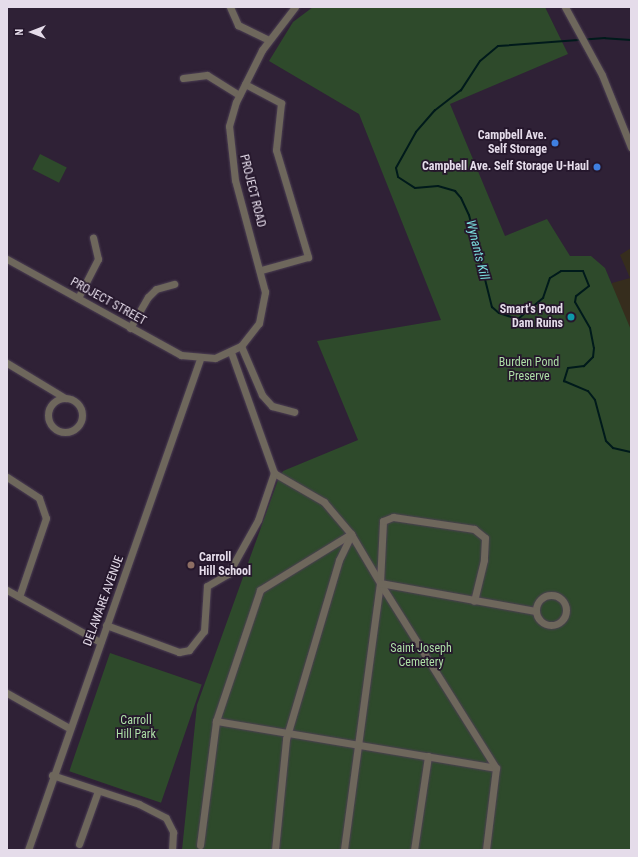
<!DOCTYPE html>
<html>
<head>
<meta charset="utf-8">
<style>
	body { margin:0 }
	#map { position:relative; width:638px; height:857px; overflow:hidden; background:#2f2136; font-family:"Roboto Condensed",sans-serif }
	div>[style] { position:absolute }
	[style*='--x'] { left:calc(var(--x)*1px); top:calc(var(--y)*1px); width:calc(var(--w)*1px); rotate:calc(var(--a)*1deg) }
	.commercial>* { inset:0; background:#362d1d }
	.green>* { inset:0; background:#2e4a2b; transform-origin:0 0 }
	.stream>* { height:2px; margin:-1px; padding:0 1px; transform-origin:1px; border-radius:1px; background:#001a1b }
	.roads { filter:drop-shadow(0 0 1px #4c3f53) drop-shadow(0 0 1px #4c3f53) }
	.minor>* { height:7px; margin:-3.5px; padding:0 3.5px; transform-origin:3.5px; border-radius:3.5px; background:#6e675c }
	.minor>.ring { margin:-3.5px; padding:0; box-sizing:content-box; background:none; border:7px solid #6e675c; border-radius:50% }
	.dots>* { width:11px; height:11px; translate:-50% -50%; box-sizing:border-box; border:2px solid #25172c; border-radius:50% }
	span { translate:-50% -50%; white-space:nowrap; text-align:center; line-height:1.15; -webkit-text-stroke:3.5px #25172c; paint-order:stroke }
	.poi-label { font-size:12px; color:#e5dcea; font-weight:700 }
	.right { translate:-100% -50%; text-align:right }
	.left { translate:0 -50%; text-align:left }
	.street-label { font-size:12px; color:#e5dcea }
	.park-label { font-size:12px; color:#addfa6 }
	.water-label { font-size:13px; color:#7bdede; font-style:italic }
	.frame { position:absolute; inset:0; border:8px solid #e5dcea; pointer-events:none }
	.north { position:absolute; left:12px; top:12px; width:40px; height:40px; -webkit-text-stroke:3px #25172c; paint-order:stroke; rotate:270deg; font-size:11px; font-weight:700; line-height:16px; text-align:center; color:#e5dcea }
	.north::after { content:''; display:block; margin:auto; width:14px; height:18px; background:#e5dcea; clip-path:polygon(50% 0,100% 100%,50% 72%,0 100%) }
</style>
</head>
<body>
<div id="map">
	<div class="commercial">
		<i style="clip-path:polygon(631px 248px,631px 333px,612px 298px,612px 283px,630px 278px,620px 255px)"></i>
	</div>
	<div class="green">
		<i style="clip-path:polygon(313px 7px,545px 7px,568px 54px,450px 104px,505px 236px,547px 219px,570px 256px,591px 256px,605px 268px,631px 330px,631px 850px,182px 850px,197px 705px,278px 480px,283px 471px,358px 440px,317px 341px,441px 320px,359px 114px,269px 61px,293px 22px)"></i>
		<i style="left:40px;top:154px;width:30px;height:17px;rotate:27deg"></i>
		<i style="left:110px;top:653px;width:97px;height:125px;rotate:19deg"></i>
	</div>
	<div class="stream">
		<i style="--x:631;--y:40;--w:26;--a:-176"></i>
		<i style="--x:605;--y:38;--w:107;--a:175.7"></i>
		<i style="--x:498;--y:46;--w:23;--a:140"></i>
		<i style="--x:480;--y:61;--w:35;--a:123"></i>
		<i style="--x:461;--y:90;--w:33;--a:142"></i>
		<i style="--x:435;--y:110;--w:29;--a:131"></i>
		<i style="--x:416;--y:132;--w:41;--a:119.1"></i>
		<i style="--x:396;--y:168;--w:9;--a:77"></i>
		<i style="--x:398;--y:177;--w:20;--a:33"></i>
		<i style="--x:415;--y:188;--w:23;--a:-5"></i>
		<i style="--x:438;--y:186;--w:18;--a:16"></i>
		<i style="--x:455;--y:191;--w:9;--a:49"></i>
		<i style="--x:461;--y:198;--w:19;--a:65"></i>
		<i style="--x:469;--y:215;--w:95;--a:76"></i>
		<i style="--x:492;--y:307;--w:9;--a:41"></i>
		<i style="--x:499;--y:313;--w:20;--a:18"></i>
		<i style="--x:518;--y:319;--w:33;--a:-40"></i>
		<i style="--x:543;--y:298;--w:21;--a:-71"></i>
		<i style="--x:550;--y:278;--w:13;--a:-32"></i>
		<i style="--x:561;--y:271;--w:22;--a:0"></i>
		<i style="--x:583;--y:271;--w:16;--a:68"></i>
		<i style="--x:589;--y:286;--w:16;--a:142"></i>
		<i style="--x:576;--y:296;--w:6;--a:99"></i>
		<i style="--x:575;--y:302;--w:30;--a:60"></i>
		<i style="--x:590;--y:328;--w:20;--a:79"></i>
		<i style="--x:594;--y:348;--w:9;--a:96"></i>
		<i style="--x:593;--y:357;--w:13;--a:135"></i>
		<i style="--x:584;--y:366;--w:16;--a:173"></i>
		<i style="--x:568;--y:368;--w:14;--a:107"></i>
		<i style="--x:564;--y:381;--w:26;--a:23"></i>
		<i style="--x:588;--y:391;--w:11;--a:52"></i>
		<i style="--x:595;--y:400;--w:42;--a:75"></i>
		<i style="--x:606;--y:441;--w:10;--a:45"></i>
		<i style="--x:613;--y:448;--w:18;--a:13"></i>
	</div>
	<div class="roads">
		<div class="minor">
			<i style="--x:230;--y:7;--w:20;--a:66"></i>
			<i style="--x:238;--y:25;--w:34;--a:26"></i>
			<i style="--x:565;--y:7;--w:77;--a:61.4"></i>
			<i style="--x:602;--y:75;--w:78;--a:68.1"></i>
			<i style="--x:183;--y:78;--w:24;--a:-7"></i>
			<i style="--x:207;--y:75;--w:38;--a:32"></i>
			<i style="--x:245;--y:84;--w:41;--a:27.8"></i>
			<i style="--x:281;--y:103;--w:47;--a:96.1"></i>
			<i style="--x:276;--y:150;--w:112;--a:73.3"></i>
			<i style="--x:308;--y:257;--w:49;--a:164.5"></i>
			<i style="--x:7;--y:259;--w:199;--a:28.9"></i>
			<i style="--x:181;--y:355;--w:34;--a:5"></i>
			<i style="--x:215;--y:358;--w:29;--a:-25"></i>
			<i style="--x:241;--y:346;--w:29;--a:-52"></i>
			<i style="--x:259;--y:323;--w:32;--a:-79"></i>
			<i style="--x:265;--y:292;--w:116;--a:-105"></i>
			<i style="--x:235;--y:180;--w:54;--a:-96.3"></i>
			<i style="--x:229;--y:126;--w:25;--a:-74"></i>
			<i style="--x:236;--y:102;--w:58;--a:-63.4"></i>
			<i style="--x:262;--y:50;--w:54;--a:-52.5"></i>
			<i style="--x:78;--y:298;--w:44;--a:-62.9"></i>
			<i style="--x:98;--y:259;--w:22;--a:-103"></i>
			<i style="--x:130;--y:328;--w:36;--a:-60"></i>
			<i style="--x:148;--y:297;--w:11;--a:-45"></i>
			<i style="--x:156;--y:289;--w:19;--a:-16"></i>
			<i style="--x:241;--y:346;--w:53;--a:66.8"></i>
			<i style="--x:262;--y:395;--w:15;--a:48"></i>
			<i style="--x:272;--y:406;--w:23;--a:15"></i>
			<i style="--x:7;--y:363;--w:68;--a:31.1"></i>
			<i class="ring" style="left:48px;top:398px;width:27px;height:27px"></i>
			<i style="--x:274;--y:473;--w:58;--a:30.1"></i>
			<i style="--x:324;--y:502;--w:42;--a:49.8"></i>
			<i style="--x:351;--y:534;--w:57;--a:59.4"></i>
			<i style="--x:380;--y:583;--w:269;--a:97.7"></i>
			<i style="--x:7;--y:477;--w:38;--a:33"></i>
			<i style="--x:39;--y:498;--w:21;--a:71"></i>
			<i style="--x:46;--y:518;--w:83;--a:108.9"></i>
			<i style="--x:380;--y:583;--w:62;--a:-87.2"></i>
			<i style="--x:383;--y:521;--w:11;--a:-22"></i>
			<i style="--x:393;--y:517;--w:82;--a:8.4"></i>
			<i style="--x:474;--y:529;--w:14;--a:39"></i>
			<i style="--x:485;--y:538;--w:22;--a:93"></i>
			<i style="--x:484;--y:560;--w:42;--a:103.7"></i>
			<i style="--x:7;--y:590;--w:107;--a:29.2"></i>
			<i class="ring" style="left:536px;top:595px;width:23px;height:23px"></i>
			<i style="--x:106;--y:625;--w:78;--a:20.3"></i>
			<i style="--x:179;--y:652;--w:10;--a:-11"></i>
			<i style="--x:189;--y:650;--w:24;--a:-52"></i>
			<i style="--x:204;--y:631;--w:45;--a:-86.2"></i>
			<i style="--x:207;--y:586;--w:24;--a:-30"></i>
			<i style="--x:228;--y:574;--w:62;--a:-60.9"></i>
			<i style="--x:258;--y:520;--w:50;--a:-71.2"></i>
			<i style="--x:274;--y:473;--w:128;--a:-109.6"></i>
			<i style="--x:7;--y:693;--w:71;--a:29.4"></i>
			<i style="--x:216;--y:721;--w:284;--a:9.5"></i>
			<i style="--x:496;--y:768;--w:83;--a:97"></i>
			<i style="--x:496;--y:768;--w:218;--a:-122.1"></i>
			<i style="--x:380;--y:583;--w:158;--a:10.2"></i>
			<i style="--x:52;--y:775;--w:92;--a:18.4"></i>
			<i style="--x:139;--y:804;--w:30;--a:27"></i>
			<i style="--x:166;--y:818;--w:16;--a:63"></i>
			<i style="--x:173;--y:832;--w:18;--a:93"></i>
			<i style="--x:79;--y:844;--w:56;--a:-70.3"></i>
			<i style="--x:200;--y:845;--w:125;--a:-82.6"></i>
			<i style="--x:216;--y:721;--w:138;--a:-71.4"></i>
			<i style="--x:260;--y:590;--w:107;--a:-31.6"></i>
			<i style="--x:28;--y:850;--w:520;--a:-70.69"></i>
			<i style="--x:275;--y:850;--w:112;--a:-84.3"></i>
			<i style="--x:286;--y:739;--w:187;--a:-73.5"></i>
			<i style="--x:339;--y:560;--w:28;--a:-64"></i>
			<i style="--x:414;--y:850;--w:95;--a:-81.5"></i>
		</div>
	</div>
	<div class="dots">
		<i style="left:555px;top:143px;background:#3f7fe0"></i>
		<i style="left:597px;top:167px;background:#3f7fe0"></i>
		<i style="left:571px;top:317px;background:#0f9aa8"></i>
		<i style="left:191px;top:565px;background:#8d6e63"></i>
	</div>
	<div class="poi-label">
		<span class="right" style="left:547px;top:143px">Campbell Ave.<br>Self Storage</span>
		<span class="right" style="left:589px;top:167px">Campbell Ave. Self Storage U-Haul</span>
		<span class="right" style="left:563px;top:317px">Smart's Pond<br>Dam Ruins</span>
		<span class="left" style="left:199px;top:565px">Carroll<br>Hill School</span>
	</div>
	<div class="street-label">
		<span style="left:252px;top:191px;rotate:76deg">PROJECT ROAD</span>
		<span style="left:108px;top:302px;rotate:29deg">PROJECT STREET</span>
		<span style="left:104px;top:601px;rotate:-70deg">DELAWARE AVENUE</span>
	</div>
	<div class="park-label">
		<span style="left:529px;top:370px">Burden Pond<br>Preserve</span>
		<span style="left:421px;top:656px">Saint Joseph<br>Cemetery</span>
		<span style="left:136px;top:728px">Carroll<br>Hill Park</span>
	</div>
	<div class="water-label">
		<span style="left:477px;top:250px;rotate:76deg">Wynants Kill</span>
	</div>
	<div class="frame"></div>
	<div class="north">N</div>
</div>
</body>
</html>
